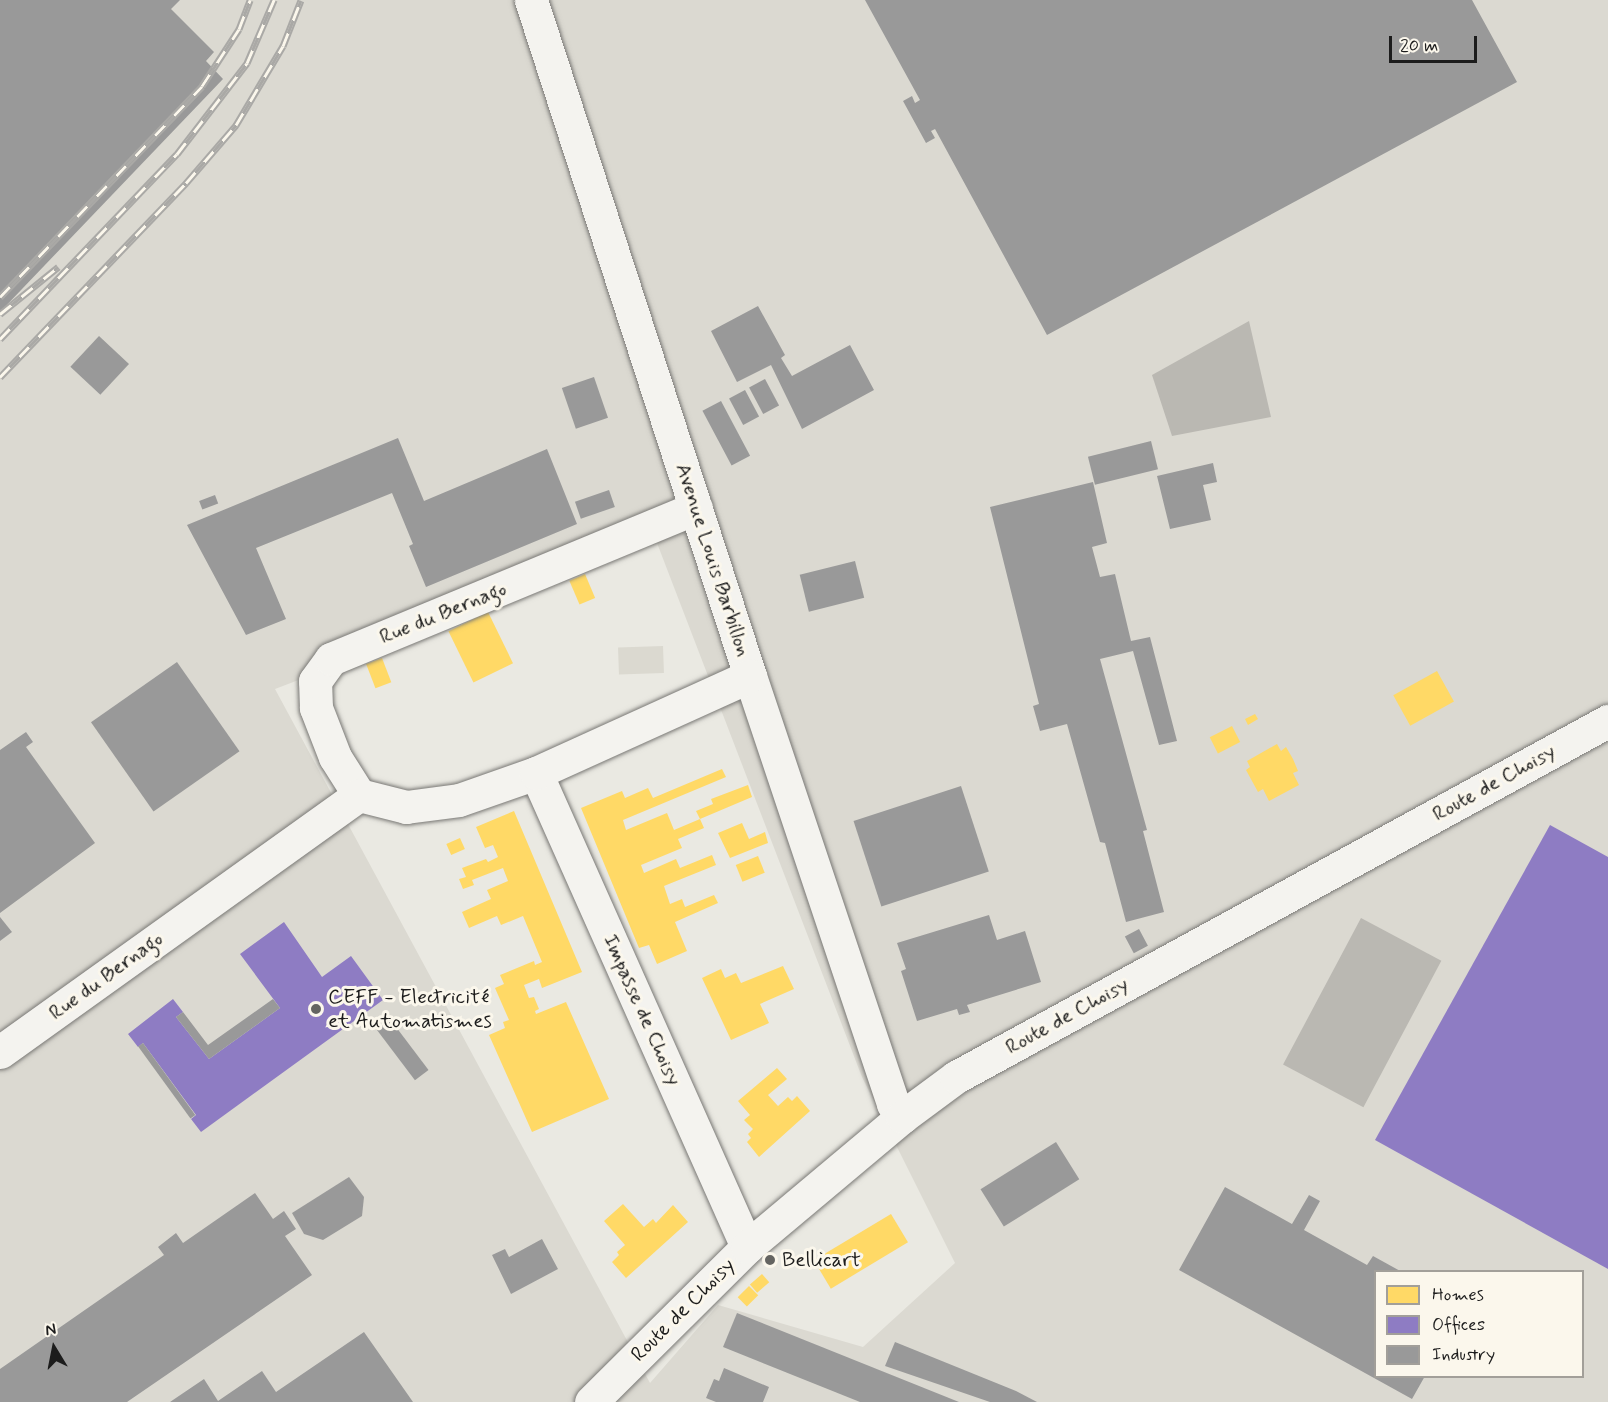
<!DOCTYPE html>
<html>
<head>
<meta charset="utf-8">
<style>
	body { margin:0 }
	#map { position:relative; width:1608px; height:1402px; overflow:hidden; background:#eae9e2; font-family:Mynerve,sans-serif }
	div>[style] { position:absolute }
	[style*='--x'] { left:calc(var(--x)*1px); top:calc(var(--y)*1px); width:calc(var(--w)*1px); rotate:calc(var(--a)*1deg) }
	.built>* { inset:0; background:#dbd9d1 }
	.green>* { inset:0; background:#dbd9d0; transform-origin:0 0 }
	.water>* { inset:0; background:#bab8b2; transform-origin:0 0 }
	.homes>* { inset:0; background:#ffd966; transform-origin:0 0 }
	.offices>* { inset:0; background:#8e7cc3 }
	.industry>* { inset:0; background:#999; transform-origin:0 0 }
	.roads { filter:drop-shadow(0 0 2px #797875) drop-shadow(0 0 2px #797875) }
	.minor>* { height:33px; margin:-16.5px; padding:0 16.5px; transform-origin:16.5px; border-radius:16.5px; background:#f4f3ef }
	.rail>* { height:7px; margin-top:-3.5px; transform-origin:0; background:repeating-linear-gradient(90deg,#fbf7ec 0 14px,#aaa9a6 0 28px); box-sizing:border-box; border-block:2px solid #aaa9a6 }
	.dots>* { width:16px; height:16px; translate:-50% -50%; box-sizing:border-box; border:3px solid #fbf7ec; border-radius:50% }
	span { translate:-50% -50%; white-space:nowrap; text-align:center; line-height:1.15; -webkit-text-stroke:6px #fbf7ec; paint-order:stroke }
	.street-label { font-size:21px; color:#1c1c1c }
	.poi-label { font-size:21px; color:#1c1c1c }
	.left { translate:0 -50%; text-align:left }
	.legend { position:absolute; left:1374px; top:1270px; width:210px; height:108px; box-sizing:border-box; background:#fbf7ec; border:2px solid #a29f99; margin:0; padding:8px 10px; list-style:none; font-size:18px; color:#1c1c1c }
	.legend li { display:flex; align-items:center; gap:12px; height:30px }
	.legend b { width:30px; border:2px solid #a29f99 }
	.north { position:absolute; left:24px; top:1318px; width:60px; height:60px; -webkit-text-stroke:4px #fbf7ec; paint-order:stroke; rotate:350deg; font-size:16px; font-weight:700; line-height:24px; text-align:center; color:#1c1c1c }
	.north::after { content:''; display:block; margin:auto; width:21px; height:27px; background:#1c1c1c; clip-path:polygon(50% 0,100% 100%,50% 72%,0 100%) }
	.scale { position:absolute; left:1389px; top:36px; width:88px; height:27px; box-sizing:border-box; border:3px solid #1c1c1c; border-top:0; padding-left:8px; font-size:18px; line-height:21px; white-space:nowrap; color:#1c1c1c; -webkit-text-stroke:4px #fbf7ec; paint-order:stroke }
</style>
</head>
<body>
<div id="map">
	<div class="built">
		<i style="clip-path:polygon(evenodd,0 0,1608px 0,1608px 1402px,0 1402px,0 0,657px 543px,862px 1077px,955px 1263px,863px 1347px,718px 1305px,650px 1383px,275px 689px,657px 543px,0 0,1376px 1272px,1582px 1272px,1582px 1376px,1376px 1376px,1376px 1272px)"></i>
	</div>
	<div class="green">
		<i style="left:663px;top:646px;width:27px;height:45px;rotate:88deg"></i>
	</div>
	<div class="water">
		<i style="clip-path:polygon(1249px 321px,1271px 417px,1172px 436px,1152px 375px)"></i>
		<i style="left:1361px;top:918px;width:91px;height:166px;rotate:28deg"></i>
	</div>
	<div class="homes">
		<i style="left:585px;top:574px;width:26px;height:17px;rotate:67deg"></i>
		<i style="left:488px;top:612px;width:57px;height:44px;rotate:64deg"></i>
		<i style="left:382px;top:658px;width:26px;height:17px;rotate:69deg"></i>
		<i style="left:1437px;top:671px;width:35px;height:50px;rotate:61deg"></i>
		<i style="clip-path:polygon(1255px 714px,1258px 719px,1248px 725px,1245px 719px)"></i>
		<i style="left:1232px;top:726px;width:18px;height:25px;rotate:63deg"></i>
		<i style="clip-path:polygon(1277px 744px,1281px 751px,1286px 747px,1293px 759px,1298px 771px,1293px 773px,1299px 785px,1269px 801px,1263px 789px,1258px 792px,1246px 770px,1250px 767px,1247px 761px)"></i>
		<i style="clip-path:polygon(722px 769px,726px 777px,623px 820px,626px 830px,667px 813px,674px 830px,700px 819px,704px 828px,678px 839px,682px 848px,641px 865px,644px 873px,676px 859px,680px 868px,712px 855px,716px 865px,664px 886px,670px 904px,682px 899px,685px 907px,714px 895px,718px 903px,675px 922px,687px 951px,657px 964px,649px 945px,639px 948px,581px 808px,622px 791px,625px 798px,648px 788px,653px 798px)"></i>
		<i style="clip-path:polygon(748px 785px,752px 797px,700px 819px,696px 811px,713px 804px,711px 799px)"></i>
		<i style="clip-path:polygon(514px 811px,582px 972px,542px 988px,539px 979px,524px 985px,529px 998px,534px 997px,539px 1009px,535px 1011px,536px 1014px,566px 1002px,609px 1099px,532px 1132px,489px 1035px,505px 1028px,503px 1022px,509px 1020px,495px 988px,504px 984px,500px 975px,534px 961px,535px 965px,542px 962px,523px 916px,501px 925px,497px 916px,469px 928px,462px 912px,491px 899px,487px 890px,508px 881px,503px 868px,472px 880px,474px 885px,463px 889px,459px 879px,466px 877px,462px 868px,486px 859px,488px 862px,498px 857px,493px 845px,485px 848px,476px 827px)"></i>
		<i style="clip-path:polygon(742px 823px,749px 839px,765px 832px,768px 843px,730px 858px,718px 833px)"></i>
		<i style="left:460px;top:838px;width:12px;height:15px;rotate:66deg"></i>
		<i style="left:758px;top:856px;width:18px;height:24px;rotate:68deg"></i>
		<i style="clip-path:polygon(783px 966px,794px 989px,760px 1004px,769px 1023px,731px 1040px,702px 978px,721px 969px,725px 978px,736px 973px,741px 983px)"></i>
		<i style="clip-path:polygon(777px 1068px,787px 1079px,768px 1095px,778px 1106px,788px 1097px,792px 1101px,797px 1096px,810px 1111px,759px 1157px,747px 1142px,751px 1138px,748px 1134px,753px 1129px,744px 1120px,750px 1115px,738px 1101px)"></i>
		<i style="clip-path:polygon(623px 1204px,644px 1227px,653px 1219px,656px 1223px,673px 1205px,688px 1222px,626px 1278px,612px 1262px,619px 1255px,617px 1252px,625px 1245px,604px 1221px)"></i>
		<i style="left:891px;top:1214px;width:33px;height:90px;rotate:59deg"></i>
		<i style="left:762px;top:1274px;width:11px;height:16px;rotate:49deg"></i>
		<i style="left:749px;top:1286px;width:13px;height:16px;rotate:45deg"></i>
	</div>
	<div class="offices">
		<i style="clip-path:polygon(1550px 825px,1608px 857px,1608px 1269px,1375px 1140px)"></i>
		<i style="clip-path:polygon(284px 922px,322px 977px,351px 956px,383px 1000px,201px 1132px,191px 1119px,196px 1115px,143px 1043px,138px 1047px,128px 1034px,173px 999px,183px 1012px,176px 1017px,209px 1059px,280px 1008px,240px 954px)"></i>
	</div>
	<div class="industry">
		<i style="clip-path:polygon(0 0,180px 0,171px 9px,214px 52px,206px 61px,223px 79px,0 312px)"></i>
		<i style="clip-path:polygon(865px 0,1472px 0,1517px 82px,1047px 335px,935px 129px,931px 131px,935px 138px,926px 143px,903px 101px,912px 96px,915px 103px,920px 100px)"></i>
		<i style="clip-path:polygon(758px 306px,785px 355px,781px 358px,792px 376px,850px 345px,874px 390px,802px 429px,771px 365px,737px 382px,711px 331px)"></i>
		<i style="left:99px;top:336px;width:41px;height:42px;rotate:43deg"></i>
		<i style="left:594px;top:377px;width:43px;height:34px;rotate:71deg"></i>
		<i style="left:765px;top:379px;width:30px;height:18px;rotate:62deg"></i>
		<i style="left:745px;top:390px;width:30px;height:18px;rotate:62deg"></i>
		<i style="left:721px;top:401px;width:62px;height:21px;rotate:62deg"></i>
		<i style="clip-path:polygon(398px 438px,424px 501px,547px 449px,577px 524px,426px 587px,409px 546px,413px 544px,392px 493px,256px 548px,286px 619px,246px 635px,187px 525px)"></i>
		<i style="left:1151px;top:441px;width:29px;height:65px;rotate:76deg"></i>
		<i style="clip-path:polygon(1213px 463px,1217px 482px,1203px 485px,1211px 520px,1170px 529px,1157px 476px)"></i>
		<i style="clip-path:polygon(1093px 482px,1107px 543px,1092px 547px,1100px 577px,1115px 574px,1131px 641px,1150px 637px,1177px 741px,1159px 745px,1133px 651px,1100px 659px,1147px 830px,1143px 831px,1164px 912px,1126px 922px,1105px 843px,1100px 842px,1067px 724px,1040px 731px,1033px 706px,1039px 704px,990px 507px)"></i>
		<i style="left:609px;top:490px;width:18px;height:36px;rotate:71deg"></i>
		<i style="left:215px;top:495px;width:9px;height:17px;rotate:69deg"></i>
		<i style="left:855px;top:561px;width:38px;height:57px;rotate:76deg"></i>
		<i style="left:177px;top:662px;width:109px;height:105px;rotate:55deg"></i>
		<i style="clip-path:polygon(26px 732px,33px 742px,26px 747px,95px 843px,0 913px,0 750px)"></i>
		<i style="left:961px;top:786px;width:90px;height:113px;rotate:72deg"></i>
		<i style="clip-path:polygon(989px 915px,997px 940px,1025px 931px,1041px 982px,967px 1005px,970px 1012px,959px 1015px,957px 1009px,917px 1021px,901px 971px,906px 969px,897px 943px)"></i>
		<i style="clip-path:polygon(0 917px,12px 932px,0 941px)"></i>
		<i style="left:1139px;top:929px;width:19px;height:16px;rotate:62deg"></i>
		<i style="clip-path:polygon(273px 999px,280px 1008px,209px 1059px,176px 1017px,183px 1012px,208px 1045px)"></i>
		<i style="left:390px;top:1019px;width:64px;height:17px;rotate:53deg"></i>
		<i style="left:143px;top:1043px;width:89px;height:6px;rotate:54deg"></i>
		<i style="left:1056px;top:1142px;width:44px;height:89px;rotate:58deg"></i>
		<i style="clip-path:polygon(349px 1177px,364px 1197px,362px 1216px,323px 1240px,304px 1234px,292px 1213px)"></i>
		<i style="clip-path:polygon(1225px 1187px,1292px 1224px,1309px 1195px,1320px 1201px,1304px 1230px,1367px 1265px,1373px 1256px,1402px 1272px,1376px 1272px,1376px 1376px,1425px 1376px,1412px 1399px,1179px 1270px)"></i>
		<i style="clip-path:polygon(255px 1193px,273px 1219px,284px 1211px,296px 1229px,285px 1236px,312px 1275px,127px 1402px,0 1402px,0 1369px,164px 1255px,158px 1247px,176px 1233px,183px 1243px)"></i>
		<i style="clip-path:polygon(542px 1239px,558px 1269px,511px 1294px,492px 1255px,505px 1249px,509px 1257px)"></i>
		<i style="clip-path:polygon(737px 1313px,959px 1402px,860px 1402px,723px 1347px)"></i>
		<i style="clip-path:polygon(364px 1332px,413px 1402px,170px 1402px,204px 1379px,218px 1401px,262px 1371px,276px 1392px)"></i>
		<i style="clip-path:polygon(895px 1342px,1016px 1391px,1037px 1402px,990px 1402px,885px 1366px)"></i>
		<i style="clip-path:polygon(724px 1368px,769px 1387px,763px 1402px,716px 1402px,706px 1398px,714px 1379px,719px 1381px)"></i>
	</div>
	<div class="roads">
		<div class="minor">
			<i style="--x:531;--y:0;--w:711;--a:72.05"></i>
			<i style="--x:750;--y:676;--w:451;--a:71.5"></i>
			<i style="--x:893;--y:1104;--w:16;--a:55"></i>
			<i style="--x:536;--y:773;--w:519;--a:66"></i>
			<i style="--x:359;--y:795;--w:45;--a:-122.3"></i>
			<i style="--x:335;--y:757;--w:53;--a:-111.2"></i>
			<i style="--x:316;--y:708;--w:27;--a:-92"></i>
			<i style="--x:315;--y:681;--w:27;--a:-54"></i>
			<i style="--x:331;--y:659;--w:395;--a:-22.5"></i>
			<i style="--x:0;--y:1052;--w:442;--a:-35.6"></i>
			<i style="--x:359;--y:795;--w:49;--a:14.3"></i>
			<i style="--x:406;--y:807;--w:53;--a:-7.5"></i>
			<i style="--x:459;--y:800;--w:82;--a:-19.3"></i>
			<i style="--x:536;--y:773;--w:235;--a:-24.4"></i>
			<i style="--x:591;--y:1402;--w:220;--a:-44.8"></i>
			<i style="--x:747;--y:1247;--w:202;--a:-40"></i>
			<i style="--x:902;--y:1117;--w:67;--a:-36.5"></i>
			<i style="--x:956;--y:1077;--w:743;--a:-28.64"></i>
		</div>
	</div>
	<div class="rail">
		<i style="--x:0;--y:297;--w:292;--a:-46.2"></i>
		<i style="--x:202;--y:86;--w:68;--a:-57"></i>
		<i style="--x:239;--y:29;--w:31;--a:-69"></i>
		<i style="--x:0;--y:314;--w:75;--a:-39"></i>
		<i style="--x:0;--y:339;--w:256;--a:-46.3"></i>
		<i style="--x:177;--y:154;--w:115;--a:-52.4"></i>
		<i style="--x:247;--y:63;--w:69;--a:-66.8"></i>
		<i style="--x:0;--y:377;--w:269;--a:-46.2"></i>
		<i style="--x:186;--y:183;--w:77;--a:-49.2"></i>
		<i style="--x:236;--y:125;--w:92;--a:-59.3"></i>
		<i style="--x:283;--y:46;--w:49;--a:-68.6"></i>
	</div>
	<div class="dots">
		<i style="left:316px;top:1009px;background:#646461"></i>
		<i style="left:770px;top:1260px;background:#646461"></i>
	</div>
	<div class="street-label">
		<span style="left:713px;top:560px;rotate:72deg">Avenue Louis Barbillon</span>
		<span style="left:443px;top:613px;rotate:-22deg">Rue du Bernago</span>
		<span style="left:1494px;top:783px;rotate:-29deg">Route de Choisy</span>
		<span style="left:106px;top:976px;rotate:-36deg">Rue du Bernago</span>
		<span style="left:642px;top:1010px;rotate:66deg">Impasse de Choisy</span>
		<span style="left:1067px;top:1016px;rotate:-29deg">Route de Choisy</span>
		<span style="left:683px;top:1310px;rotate:-45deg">Route de Choisy</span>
	</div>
	<div class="poi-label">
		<span class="left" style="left:328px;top:1009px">CEFF - Electricité<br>et Automatismes</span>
		<span class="left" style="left:782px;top:1260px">Bellicart</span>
	</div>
	<ul class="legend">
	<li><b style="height:16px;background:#ffd966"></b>Homes</li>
	<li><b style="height:16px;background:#8e7cc3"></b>Offices</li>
	<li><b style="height:16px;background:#999"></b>Industry</li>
	</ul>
	<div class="north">N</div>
	<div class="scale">20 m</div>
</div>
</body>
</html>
